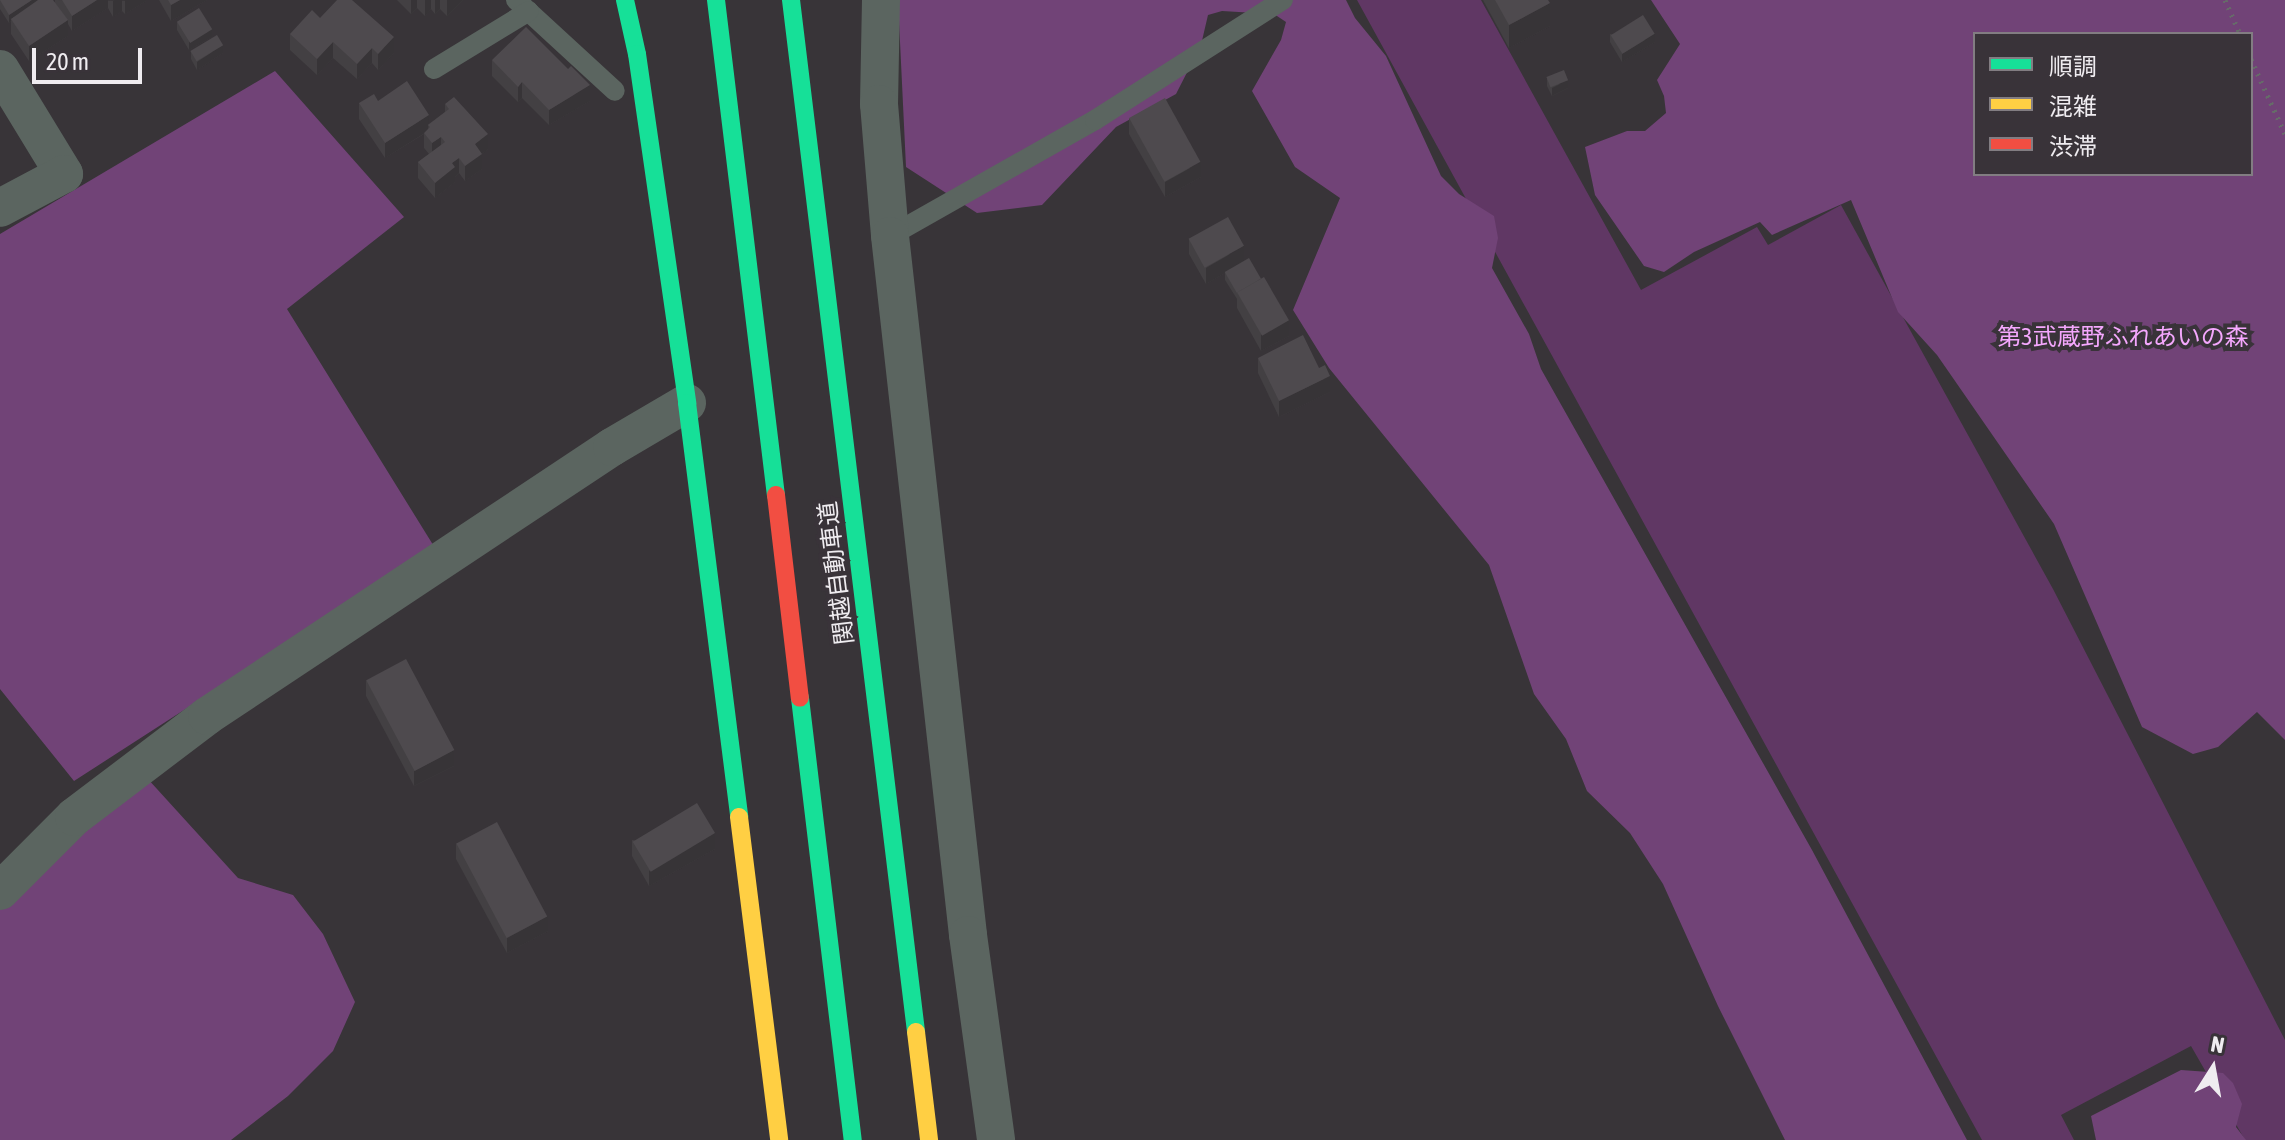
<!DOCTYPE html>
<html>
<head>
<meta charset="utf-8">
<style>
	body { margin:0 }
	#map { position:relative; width:2285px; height:1140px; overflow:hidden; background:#383438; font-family:"Asap Condensed","Noto Sans JP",sans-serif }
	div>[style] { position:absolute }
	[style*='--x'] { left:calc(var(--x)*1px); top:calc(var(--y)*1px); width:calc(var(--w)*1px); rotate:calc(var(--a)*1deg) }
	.green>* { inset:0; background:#603764 }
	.forest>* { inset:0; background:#714377 }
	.path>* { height:5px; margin-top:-2.5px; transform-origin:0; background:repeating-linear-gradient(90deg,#666b69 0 2px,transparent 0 8px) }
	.lane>* { height:20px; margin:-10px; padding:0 10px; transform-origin:10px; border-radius:10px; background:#5b6560 }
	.street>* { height:38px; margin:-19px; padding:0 19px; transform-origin:19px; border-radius:19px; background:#5b6560 }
	.fast>* { height:18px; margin:-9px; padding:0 9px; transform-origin:9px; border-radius:9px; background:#16e098 }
	.slow>* { height:18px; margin:-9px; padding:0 9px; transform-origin:9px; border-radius:9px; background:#ffcf43 }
	.jam>* { height:18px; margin:-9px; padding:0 9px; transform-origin:9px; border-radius:9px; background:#f24e42 }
	.wall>* { inset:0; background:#434043 }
	.shaded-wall>* { inset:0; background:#373437 }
	.building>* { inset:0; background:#4e4a4e; transform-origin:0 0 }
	span { translate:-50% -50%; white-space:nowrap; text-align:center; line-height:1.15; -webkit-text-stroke:8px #393339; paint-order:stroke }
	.park-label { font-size:24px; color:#f4a7fd }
	.street-label { font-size:24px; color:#efecf0 }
	.legend { position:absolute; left:1973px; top:32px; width:280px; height:144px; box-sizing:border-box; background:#393339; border:2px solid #827d82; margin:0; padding:10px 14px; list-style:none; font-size:24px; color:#efecf0 }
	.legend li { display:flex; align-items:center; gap:16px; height:40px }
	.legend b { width:40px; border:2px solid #827d82 }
	.north { position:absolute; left:2173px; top:1028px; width:80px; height:80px; -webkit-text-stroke:6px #393339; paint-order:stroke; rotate:11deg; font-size:22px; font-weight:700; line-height:32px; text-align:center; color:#efecf0 }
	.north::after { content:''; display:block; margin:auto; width:28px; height:36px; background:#efecf0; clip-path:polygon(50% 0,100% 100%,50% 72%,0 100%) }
	.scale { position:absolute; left:32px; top:48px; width:110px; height:36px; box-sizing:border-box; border:4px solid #efecf0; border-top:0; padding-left:10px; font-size:24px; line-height:28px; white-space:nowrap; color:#efecf0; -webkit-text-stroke:6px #393339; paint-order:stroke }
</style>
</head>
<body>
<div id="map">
	<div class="green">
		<i style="clip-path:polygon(1357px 0,1481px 0,1641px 290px,1757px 227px,1768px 245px,1841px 205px,2053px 589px,2285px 1040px,2285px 1140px,2245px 1140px,2191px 1046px,2061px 1115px,2074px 1140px,1982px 1140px)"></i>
	</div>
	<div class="forest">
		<i style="clip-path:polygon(898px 0,1346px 0,1355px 18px,1386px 56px,1441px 176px,1459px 194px,1494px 216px,1498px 238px,1492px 268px,1529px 334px,1541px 369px,1812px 850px,1967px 1140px,1785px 1140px,1718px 1006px,1663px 884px,1630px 833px,1587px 791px,1566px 739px,1534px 694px,1489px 565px,1329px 368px,1293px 310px,1340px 198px,1295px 167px,1252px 91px,1281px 40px,1286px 22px,1274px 14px,1222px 11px,1208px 15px,1201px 45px,1176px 94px,1116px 127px,1042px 205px,977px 213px,906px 167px)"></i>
		<i style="clip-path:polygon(evenodd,1651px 0,2285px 0,2285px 740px,2257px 712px,2218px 747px,2193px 754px,2142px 727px,2054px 524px,1937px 355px,1898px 312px,1851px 200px,1772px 235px,1760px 222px,1694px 252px,1664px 272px,1644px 266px,1595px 195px,1585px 147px,1627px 131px,1645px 131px,1666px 113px,1664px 96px,1657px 80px,1680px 44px,1651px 0,1975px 34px,2251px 34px,2251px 174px,1975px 174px,1975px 34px)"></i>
		<i style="clip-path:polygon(275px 71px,404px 217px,287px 309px,435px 548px,74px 781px,0 689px,0 234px)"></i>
		<i style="clip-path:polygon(147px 778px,238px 878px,293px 895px,323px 934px,355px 1002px,333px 1051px,288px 1096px,231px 1140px,0 1140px,0 903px)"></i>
		<i style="clip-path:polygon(2181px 1070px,2223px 1073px,2233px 1083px,2242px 1104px,2236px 1127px,2246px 1140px,2096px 1140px,2091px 1116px)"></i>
	</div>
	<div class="path">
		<i style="--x:2225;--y:0;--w:37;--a:66"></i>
		<i style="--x:2251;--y:59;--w:82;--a:65.6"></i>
	</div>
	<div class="lane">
		<i style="--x:516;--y:0;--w:134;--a:42.6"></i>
		<i style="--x:434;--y:69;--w:111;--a:-31.4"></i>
		<i style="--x:890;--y:236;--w:236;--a:-29.5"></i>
		<i style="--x:1095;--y:120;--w:223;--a:-32.6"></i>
	</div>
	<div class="street">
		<i style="--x:881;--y:0;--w:104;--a:91.1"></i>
		<i style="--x:879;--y:104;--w:132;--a:85.2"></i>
		<i style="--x:890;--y:236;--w:703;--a:83.63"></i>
		<i style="--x:968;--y:935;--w:207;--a:82.2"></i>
		<i style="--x:0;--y:69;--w:123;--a:58.6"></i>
		<i style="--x:64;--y:174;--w:72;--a:152"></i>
		<i style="--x:0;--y:891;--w:105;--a:-45"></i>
		<i style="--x:74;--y:817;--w:167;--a:-37.2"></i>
		<i style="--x:207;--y:716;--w:486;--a:-33.6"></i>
		<i style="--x:612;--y:447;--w:87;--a:-30.4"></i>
	</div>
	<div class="fast">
		<i style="--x:625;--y:0;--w:55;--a:77.5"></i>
		<i style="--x:637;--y:54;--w:353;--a:81.8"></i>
		<i style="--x:687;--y:403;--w:417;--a:82.8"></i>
		<i style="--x:716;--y:0;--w:499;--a:83.1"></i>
		<i style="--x:791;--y:0;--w:1040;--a:83.09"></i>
		<i style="--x:800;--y:698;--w:445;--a:83.2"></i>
	</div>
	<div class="slow">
		<i style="--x:739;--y:817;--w:325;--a:82.9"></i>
		<i style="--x:916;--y:1032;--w:109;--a:83.1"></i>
	</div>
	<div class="jam">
		<i style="--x:776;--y:495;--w:204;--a:83.3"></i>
	</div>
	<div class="wall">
		<i style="clip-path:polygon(0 0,55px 2px,55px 0,146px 1px,125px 14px,122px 11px,113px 17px,108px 8px,72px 31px,68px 24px,68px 36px,29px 61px,11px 34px,11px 21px,9px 23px,0 9px)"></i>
		<i style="clip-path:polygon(159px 0,207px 0,171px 21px)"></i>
		<i style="clip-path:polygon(397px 0,463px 0,447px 16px,440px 9px,435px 14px,431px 9px,425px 16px,417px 8px,411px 14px)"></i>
		<i style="clip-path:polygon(1483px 0,1548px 0,1550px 26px,1509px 48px)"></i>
		<i style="clip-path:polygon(320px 18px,394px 53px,378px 70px,372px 63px,357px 79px,333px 58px,317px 75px,290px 50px,290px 34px)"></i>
		<i style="clip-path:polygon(177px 22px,212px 37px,189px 50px,177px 30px)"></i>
		<i style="clip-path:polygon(1610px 34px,1655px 42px,1622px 62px,1610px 42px)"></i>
		<i style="clip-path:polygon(191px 51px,223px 53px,197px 70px,191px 59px)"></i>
		<i style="clip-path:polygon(492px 60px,590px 101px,549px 125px,522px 98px,518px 102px,492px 76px)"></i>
		<i style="clip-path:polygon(1547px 78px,1568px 88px,1552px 96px,1547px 86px)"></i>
		<i style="clip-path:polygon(378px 101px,429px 124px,445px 112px,445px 104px,488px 149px,482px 154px,482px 169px,465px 181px,459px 173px,455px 177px,455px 182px,435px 198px,418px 178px,418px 162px,429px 154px,424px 148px,424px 134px,385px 158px,359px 119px,359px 103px)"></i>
		<i style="clip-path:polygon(1129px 118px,1201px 177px,1165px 197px,1129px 134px)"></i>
		<i style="clip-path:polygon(1189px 239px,1244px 260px,1289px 336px,1261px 351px,1237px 308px,1237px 299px,1225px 280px,1225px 273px,1206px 284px,1189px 254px)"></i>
		<i style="clip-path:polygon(1258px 358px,1319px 368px,1330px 392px,1279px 417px,1258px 373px)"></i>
		<i style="clip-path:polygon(366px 680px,454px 766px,414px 786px,366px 696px)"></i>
		<i style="clip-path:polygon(632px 840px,715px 849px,649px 886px,632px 856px)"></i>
		<i style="clip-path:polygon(456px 843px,548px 931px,507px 953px,456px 859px)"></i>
	</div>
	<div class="shaded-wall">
		<i style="clip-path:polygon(32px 0,41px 0,11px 19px,11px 21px,9px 23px,9px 15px)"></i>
		<i style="clip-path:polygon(97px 0,108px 0,108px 8px,72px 31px,72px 16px)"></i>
		<i style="clip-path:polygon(115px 0,122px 0,122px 11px,113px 17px,113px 1px)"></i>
		<i style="clip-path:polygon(125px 0,146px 0,146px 1px,125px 14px)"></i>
		<i style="clip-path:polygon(180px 0,207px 0,171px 21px,171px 5px)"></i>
		<i style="clip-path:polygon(411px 0,417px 0,417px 8px,411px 14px)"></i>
		<i style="clip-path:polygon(425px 0,431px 0,431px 9px,425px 16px)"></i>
		<i style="clip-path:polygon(435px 0,440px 0,440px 9px,435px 14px)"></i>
		<i style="clip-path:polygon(447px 0,463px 0,447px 16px)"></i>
		<i style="clip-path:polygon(1550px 3px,1550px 26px,1509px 48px,1509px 25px)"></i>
		<i style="clip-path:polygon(68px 20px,68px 36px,29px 61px,29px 46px)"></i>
		<i style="clip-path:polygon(212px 29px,212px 37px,189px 50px,189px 42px)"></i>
		<i style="clip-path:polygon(1655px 34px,1655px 42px,1622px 62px,1622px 54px)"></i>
		<i style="clip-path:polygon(394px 37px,394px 53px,378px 70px,378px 54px)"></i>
		<i style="clip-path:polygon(333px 42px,333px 58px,317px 75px,317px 59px)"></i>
		<i style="clip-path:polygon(223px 45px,223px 53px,197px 70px,197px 62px)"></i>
		<i style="clip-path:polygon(372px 48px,372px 63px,357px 79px,357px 64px)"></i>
		<i style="clip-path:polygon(1568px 80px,1568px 88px,1552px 96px,1552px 88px)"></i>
		<i style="clip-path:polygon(522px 82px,522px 98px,518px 102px,518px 87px)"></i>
		<i style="clip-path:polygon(590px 85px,590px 101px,549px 125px,549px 110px)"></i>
		<i style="clip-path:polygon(429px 115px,428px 131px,385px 158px,385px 143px)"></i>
		<i style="clip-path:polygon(488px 134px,488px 149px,482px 154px,482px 169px,465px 181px,465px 166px,475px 144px)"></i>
		<i style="clip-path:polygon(441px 137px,441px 152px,432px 158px,432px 143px)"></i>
		<i style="clip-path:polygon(459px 158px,459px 173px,455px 177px,455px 182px,435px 198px,435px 183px,452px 163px)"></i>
		<i style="clip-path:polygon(1201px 162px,1201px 177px,1165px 197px,1165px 182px)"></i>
		<i style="clip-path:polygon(1244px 246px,1244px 262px,1206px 284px,1206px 268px)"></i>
		<i style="clip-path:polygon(1289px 320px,1289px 336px,1261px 351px,1261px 335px)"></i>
		<i style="clip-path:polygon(1330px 376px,1330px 392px,1279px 417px,1279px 401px)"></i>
		<i style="clip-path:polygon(454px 750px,454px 766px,414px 786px,414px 771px)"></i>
		<i style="clip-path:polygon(715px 833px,715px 849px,649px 886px,649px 871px)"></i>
		<i style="clip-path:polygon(548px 916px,548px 931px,507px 953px,507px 938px)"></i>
	</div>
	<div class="building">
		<i style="clip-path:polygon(0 0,32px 0,9px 15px)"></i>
		<i style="clip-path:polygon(38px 0,53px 0,68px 20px,29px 46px,11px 19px)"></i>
		<i style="clip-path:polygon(62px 0,97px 0,72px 16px)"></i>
		<i style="clip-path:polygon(168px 0,180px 0,171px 5px)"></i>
		<i style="clip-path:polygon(337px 0,352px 0,394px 37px,378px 54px,372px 48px,357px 64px,333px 42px,317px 59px,290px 34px,312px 10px,320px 18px)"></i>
		<i style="clip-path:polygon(1495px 0,1548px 0,1550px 3px,1509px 25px)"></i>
		<i style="left:199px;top:8px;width:25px;height:26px;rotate:58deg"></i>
		<i style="left:1643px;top:15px;width:22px;height:38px;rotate:58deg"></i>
		<i style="clip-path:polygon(526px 27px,568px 69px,571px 66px,590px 85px,549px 110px,522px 82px,518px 87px,492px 60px)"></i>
		<i style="left:217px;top:35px;width:12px;height:31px;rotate:59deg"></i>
		<i style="left:1564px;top:70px;width:11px;height:19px;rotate:68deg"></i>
		<i style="clip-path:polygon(407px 81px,429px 115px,385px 143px,359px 103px,374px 94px,378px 101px)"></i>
		<i style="clip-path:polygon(454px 97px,488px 134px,475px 144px,482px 154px,465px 166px,459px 158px,452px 163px,455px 167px,435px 183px,418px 162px,445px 142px,441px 137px,432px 143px,424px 133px,430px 127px,428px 125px,449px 109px,445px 104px)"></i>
		<i style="left:1165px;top:98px;width:73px;height:41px;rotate:61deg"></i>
		<i style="left:1228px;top:217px;width:33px;height:45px;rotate:61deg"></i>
		<i style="left:1249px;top:258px;width:24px;height:28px;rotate:60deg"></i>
		<i style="left:1264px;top:277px;width:50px;height:31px;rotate:60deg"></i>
		<i style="clip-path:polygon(1303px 335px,1319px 368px,1325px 365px,1330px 376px,1279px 401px,1258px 358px)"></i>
		<i style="left:406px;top:659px;width:103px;height:45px;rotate:62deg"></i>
		<i style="left:697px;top:803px;width:35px;height:75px;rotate:59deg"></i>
		<i style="left:497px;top:822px;width:107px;height:46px;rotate:62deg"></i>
	</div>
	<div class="park-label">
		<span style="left:2123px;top:337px">第3武蔵野ふれあいの森</span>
	</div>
	<div class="street-label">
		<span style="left:836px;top:573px;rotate:-97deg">関越自動車道</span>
	</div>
	<ul class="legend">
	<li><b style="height:10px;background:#16e098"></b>順調</li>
	<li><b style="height:10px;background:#ffcf43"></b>混雑</li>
	<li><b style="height:10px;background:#f24e42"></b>渋滞</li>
	</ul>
	<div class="north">N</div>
	<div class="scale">20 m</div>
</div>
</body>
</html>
